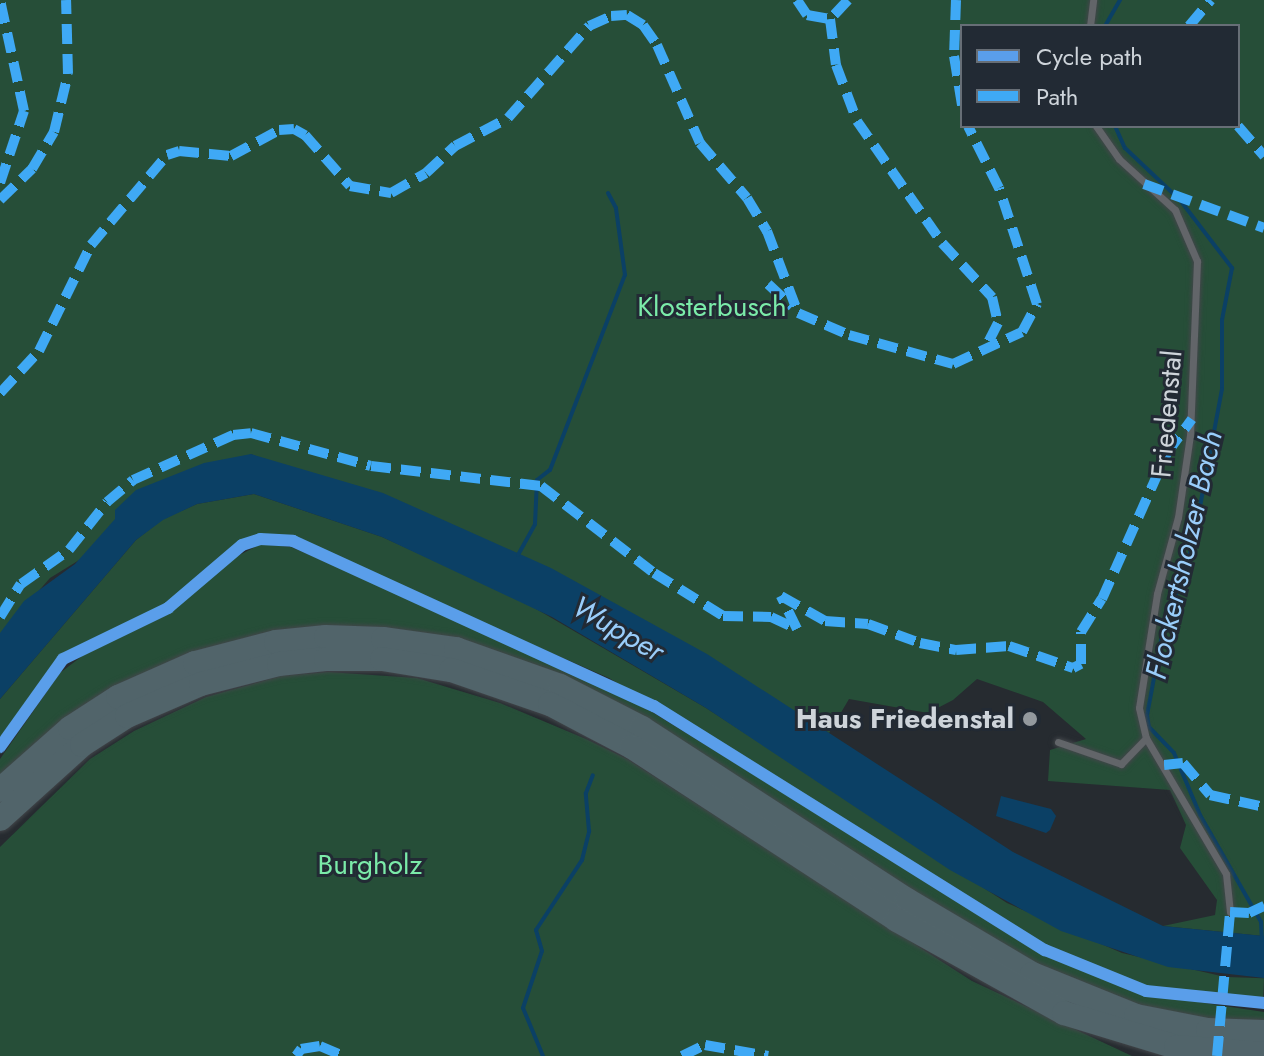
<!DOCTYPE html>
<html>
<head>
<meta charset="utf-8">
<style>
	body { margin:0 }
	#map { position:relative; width:1264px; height:1056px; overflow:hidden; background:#262b30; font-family:Jost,sans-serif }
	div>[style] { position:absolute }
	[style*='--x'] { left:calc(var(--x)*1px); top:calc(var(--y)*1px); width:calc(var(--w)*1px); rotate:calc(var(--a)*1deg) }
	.green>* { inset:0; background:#264e38; transform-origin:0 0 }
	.water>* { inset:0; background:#0b4065 }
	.stream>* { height:4px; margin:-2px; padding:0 2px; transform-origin:2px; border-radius:2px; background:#0b4065 }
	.roads { filter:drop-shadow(0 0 2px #42464a) drop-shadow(0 0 2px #42464a) }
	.lane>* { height:7px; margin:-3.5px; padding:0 3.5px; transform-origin:3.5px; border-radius:3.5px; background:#626569 }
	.highway>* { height:24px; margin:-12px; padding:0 12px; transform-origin:12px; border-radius:12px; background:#51646a }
	.quiet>* { height:10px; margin-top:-5px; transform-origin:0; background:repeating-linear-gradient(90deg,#3fa9f5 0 20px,transparent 0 30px) }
	.cycleway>* { height:12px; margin:-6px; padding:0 6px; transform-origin:6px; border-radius:6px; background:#5a9eea }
	.dots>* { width:22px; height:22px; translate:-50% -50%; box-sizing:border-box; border:4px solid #222a34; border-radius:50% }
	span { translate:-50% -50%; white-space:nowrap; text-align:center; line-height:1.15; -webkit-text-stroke:6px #222a34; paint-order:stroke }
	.park-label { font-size:28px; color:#7beba9 }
	.street-label { font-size:28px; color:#ced4da }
	.poi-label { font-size:28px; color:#ced4da; font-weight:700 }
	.right { translate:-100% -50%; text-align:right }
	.water-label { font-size:30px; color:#99cdfa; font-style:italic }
	.legend { position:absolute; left:960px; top:24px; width:280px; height:104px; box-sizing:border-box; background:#222a34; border:2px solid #676e76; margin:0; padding:10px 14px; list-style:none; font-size:24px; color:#ced4da }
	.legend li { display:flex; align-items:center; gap:16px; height:40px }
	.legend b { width:40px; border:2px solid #676e76 }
</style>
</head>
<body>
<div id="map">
	<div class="green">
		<i style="clip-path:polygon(evenodd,0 0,1264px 0,1264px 948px,1263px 936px,1163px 926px,1215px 915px,1217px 900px,1180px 848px,1186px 825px,1170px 790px,1048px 781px,1050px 750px,1086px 739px,1043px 702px,977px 679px,953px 700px,928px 713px,849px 699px,829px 733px,652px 625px,251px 454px,50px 578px,0 635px,0 0,962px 26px,1238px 26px,1238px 126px,962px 126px,962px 26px)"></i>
		<i style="clip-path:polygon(254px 494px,382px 537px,519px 599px,706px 708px,1007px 903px,1122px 953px,1221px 976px,1218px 998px,1147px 988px,1046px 947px,609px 678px,283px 536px,260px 536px,231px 547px,167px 607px,62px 658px,0 743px,0 699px,136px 540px,163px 519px,197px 504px)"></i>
		<i style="clip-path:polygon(261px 544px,291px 547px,608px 685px,1043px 953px,1145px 994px,1264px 1012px,1264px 1025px,1207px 1023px,1139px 1007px,1037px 964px,910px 891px,743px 783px,326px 628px,276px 630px,191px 653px,0 777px,0 759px,60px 673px,86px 653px,170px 613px,228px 561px)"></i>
		<i style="clip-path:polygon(328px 672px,417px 678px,500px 703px,586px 739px,627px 759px,972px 981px,1132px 1056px,0 1056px,0 847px,90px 759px,134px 731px,206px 697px,281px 676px)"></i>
		<i style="left:1227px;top:977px;width:37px;height:22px;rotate:2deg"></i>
	</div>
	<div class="water">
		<i style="clip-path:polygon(251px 454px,383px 493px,551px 568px,707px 654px,1013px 852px,1163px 926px,1264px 936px,1264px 978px,1168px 967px,1061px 931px,950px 870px,706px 708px,552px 617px,382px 537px,254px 494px,197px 504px,163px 520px,136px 540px,0 699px,0 633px,24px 601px,75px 564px,115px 519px,115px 510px,136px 490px,204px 463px)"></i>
		<i style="clip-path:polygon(1001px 796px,1051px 809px,1056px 816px,1050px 830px,1046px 833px,996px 816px)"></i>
	</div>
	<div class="stream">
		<i style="--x:1105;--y:26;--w:30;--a:-60"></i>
		<i style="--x:1115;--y:126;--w:24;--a:66"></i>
		<i style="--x:1125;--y:148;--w:76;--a:43.4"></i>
		<i style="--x:1180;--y:200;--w:86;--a:52.6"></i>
		<i style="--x:1232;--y:268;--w:53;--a:100.9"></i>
		<i style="--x:1222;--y:320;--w:69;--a:90"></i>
		<i style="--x:1222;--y:389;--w:158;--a:100.6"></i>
		<i style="--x:1193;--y:544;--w:96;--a:108.8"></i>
		<i style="--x:1162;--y:635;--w:81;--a:100.6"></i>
		<i style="--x:1147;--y:715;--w:12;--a:81"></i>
		<i style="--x:1149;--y:727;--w:36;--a:46"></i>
		<i style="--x:1174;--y:753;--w:67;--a:67.2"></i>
		<i style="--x:1200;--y:815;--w:123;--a:60.3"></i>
		<i style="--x:1261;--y:922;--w:18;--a:87"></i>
		<i style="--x:518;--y:555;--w:35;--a:-61"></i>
		<i style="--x:535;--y:524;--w:44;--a:-87.4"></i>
		<i style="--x:537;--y:480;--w:16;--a:-38"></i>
		<i style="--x:550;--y:470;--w:209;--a:-69"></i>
		<i style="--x:625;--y:275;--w:68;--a:-97.7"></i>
		<i style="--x:616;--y:208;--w:17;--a:-118"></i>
		<i style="--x:543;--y:1056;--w:52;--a:-112.6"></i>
		<i style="--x:523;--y:1008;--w:60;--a:-71.6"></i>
		<i style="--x:542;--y:951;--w:22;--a:-106"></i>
		<i style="--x:536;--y:930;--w:84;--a:-56.7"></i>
		<i style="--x:582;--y:860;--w:30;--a:-76"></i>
		<i style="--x:589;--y:831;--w:38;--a:-95"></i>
		<i style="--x:586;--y:793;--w:19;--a:-69"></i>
	</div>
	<div class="roads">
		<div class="lane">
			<i style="--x:1090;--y:26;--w:26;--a:-83"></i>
			<i style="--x:1096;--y:126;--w:40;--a:55.1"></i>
			<i style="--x:1119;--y:159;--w:76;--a:42.3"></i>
			<i style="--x:1175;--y:210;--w:56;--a:66.7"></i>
			<i style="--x:1197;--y:261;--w:174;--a:92.3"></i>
			<i style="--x:1190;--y:435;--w:83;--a:98.3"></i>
			<i style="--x:1178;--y:517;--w:80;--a:105.3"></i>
			<i style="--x:1157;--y:594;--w:115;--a:99"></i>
			<i style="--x:1139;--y:708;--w:31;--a:77"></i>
			<i style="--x:1146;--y:738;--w:158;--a:59.5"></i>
			<i style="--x:1226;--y:874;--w:38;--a:84"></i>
			<i style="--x:1058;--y:742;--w:67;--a:19.2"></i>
			<i style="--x:1121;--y:764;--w:36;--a:-46"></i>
		</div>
		<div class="highway">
			<i style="--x:0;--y:790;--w:94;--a:-41.5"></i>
			<i style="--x:70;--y:728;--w:57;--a:-32.9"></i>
			<i style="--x:118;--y:697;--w:84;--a:-23.8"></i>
			<i style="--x:195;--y:663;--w:84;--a:-14.5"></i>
			<i style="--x:276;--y:642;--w:50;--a:-5.7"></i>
			<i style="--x:326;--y:637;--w:57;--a:2"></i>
			<i style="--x:383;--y:639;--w:74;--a:7.8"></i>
			<i style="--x:456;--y:649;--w:110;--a:19.6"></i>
			<i style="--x:560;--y:686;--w:92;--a:27.1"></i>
			<i style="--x:642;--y:728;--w:316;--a:33"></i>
			<i style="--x:907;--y:900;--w:145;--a:30.6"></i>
			<i style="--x:1032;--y:974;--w:112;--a:22"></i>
			<i style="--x:1136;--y:1016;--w:73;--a:11"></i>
			<i style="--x:1208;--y:1030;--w:56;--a:2"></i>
			<i style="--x:0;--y:819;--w:110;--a:-42.1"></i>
			<i style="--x:82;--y:745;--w:54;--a:-32.8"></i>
			<i style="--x:127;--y:716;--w:81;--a:-23.4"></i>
			<i style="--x:201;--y:684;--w:81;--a:-14.4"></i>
			<i style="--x:279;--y:664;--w:47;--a:-6.1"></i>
			<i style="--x:326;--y:659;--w:56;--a:0"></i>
			<i style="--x:382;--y:659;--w:70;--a:9.1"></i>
			<i style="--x:451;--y:670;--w:105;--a:19"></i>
			<i style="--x:550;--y:704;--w:93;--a:27.7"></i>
			<i style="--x:632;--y:747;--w:316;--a:33.1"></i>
			<i style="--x:897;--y:920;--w:191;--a:29.1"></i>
			<i style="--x:1064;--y:1013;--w:117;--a:16.9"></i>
			<i style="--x:1176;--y:1047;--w:88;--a:4.5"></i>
		</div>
	</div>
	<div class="quiet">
		<i style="--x:797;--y:0;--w:18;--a:56"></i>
		<i style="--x:807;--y:15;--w:23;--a:10"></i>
		<i style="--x:848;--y:0;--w:26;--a:133"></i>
		<i style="--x:830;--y:19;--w:46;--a:82.6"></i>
		<i style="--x:836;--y:65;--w:60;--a:69.4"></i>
		<i style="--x:857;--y:121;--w:149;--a:55.1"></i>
		<i style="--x:942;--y:243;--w:74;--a:47.2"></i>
		<i style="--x:992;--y:297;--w:27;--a:77"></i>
		<i style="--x:998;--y:323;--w:25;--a:117"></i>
		<i style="--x:956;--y:0;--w:56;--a:92"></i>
		<i style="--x:954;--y:56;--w:50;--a:80.7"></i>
		<i style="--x:1189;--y:26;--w:34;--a:-50"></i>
		<i style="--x:1238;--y:126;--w:40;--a:49"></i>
		<i style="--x:0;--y:183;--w:76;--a:-71.6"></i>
		<i style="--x:24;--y:111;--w:114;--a:-102.2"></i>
		<i style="--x:1144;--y:184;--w:128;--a:20.1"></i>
		<i style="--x:0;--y:200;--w:45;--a:-44.1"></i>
		<i style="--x:32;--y:169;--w:43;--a:-59.3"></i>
		<i style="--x:54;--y:132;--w:60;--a:-76.4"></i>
		<i style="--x:68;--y:74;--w:74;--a:-91.5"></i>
		<i style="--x:768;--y:284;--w:33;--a:43"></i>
		<i style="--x:0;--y:393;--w:57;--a:-47.1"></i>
		<i style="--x:39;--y:351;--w:118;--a:-63.9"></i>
		<i style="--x:91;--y:245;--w:118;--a:-49.8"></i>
		<i style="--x:167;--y:155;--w:13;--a:-18"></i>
		<i style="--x:179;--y:151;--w:52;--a:5.5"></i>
		<i style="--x:231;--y:156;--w:55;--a:-28.4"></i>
		<i style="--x:279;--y:130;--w:15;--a:-4"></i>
		<i style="--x:294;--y:129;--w:13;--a:29"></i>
		<i style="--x:305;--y:135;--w:68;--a:48.6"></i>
		<i style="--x:350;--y:186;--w:42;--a:9.7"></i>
		<i style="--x:391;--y:193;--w:40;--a:-29.7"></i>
		<i style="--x:426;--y:173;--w:40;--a:-43"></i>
		<i style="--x:455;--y:146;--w:60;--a:-27.8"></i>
		<i style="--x:508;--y:118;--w:123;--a:-48.6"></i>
		<i style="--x:589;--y:26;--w:24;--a:-24"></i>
		<i style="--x:611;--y:16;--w:16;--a:-4"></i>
		<i style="--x:627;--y:15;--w:19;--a:32"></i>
		<i style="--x:643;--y:25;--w:24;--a:55"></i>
		<i style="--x:657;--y:45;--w:107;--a:66.3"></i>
		<i style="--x:700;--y:143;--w:72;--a:49.5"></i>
		<i style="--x:747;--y:198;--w:39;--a:59"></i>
		<i style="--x:767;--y:231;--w:88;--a:69.3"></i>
		<i style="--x:798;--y:313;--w:56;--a:23.3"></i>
		<i style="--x:849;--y:335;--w:108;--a:15.6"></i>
		<i style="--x:953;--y:364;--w:76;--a:-24.9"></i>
		<i style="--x:1022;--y:332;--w:32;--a:-62"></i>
		<i style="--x:1037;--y:304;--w:122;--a:-108.1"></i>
		<i style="--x:999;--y:188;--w:69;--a:-116.6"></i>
		<i style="--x:0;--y:617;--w:39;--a:-58"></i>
		<i style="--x:21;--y:584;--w:59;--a:-35.3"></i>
		<i style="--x:69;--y:550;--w:61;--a:-51.6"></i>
		<i style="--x:107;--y:502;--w:34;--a:-40"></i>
		<i style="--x:133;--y:480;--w:110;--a:-24.2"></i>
		<i style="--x:233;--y:435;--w:18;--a:-6"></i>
		<i style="--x:251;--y:433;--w:124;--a:15.4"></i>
		<i style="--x:371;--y:466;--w:171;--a:6.7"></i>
		<i style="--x:541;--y:486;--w:143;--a:37.6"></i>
		<i style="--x:654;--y:573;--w:81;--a:31.9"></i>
		<i style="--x:723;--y:616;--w:48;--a:1.2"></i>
		<i style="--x:771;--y:617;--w:29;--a:25"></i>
		<i style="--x:797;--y:629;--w:37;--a:-116"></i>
		<i style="--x:781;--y:596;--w:51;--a:29.6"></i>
		<i style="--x:825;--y:621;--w:43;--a:4"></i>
		<i style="--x:868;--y:624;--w:55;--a:20.1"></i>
		<i style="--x:920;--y:643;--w:37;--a:11"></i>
		<i style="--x:956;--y:650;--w:53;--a:-4.3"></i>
		<i style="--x:1009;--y:646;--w:68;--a:19"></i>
		<i style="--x:1073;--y:668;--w:9;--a:-27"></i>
		<i style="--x:1081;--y:664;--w:32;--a:-90"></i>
		<i style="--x:1081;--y:632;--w:39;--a:-58"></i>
		<i style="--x:1102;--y:599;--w:160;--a:-66"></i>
		<i style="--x:1167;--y:453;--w:42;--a:-53.7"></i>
		<i style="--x:1164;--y:765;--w:19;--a:-6"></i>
		<i style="--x:1183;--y:763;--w:42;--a:49.8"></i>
		<i style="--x:1210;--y:795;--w:55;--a:12.5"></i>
		<i style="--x:296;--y:1056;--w:9;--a:-54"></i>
		<i style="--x:301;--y:1049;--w:19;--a:-9"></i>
		<i style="--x:320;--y:1046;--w:25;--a:23"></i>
		<i style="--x:682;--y:1056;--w:25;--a:-26"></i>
		<i style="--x:705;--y:1045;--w:64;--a:9.9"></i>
		<i style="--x:1217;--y:1056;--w:145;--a:-84.8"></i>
		<i style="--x:1230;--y:912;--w:19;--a:3"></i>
		<i style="--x:1249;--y:913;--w:17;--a:-25"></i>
	</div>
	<div class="cycleway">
		<i style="--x:0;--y:747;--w:108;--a:-54.4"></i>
		<i style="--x:63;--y:659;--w:117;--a:-25.9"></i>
		<i style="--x:168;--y:608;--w:97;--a:-40.4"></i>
		<i style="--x:242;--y:545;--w:19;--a:-18"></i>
		<i style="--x:260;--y:539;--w:33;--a:3"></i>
		<i style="--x:293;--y:541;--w:397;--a:24.6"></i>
		<i style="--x:654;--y:706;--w:461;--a:32"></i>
		<i style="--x:1045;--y:950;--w:109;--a:22.1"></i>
		<i style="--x:1146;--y:991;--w:119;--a:5.8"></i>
	</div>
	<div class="dots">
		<i style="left:1030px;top:719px;background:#93999e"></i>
	</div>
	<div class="park-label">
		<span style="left:712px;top:307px">Klosterbusch</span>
		<span style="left:370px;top:865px">Burgholz</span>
	</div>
	<div class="street-label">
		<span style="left:1167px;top:414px;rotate:-85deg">Friedenstal</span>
	</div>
	<div class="poi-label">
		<span class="right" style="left:1014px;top:719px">Haus Friedenstal</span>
	</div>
	<div class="water-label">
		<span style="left:1184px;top:555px;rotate:-77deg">Flockertsholzer Bach</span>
		<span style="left:618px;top:629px;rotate:30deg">Wupper</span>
	</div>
	<ul class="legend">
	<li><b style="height:10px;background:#5a9eea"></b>Cycle path</li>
	<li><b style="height:10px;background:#3fa9f5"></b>Path</li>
	</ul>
</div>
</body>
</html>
